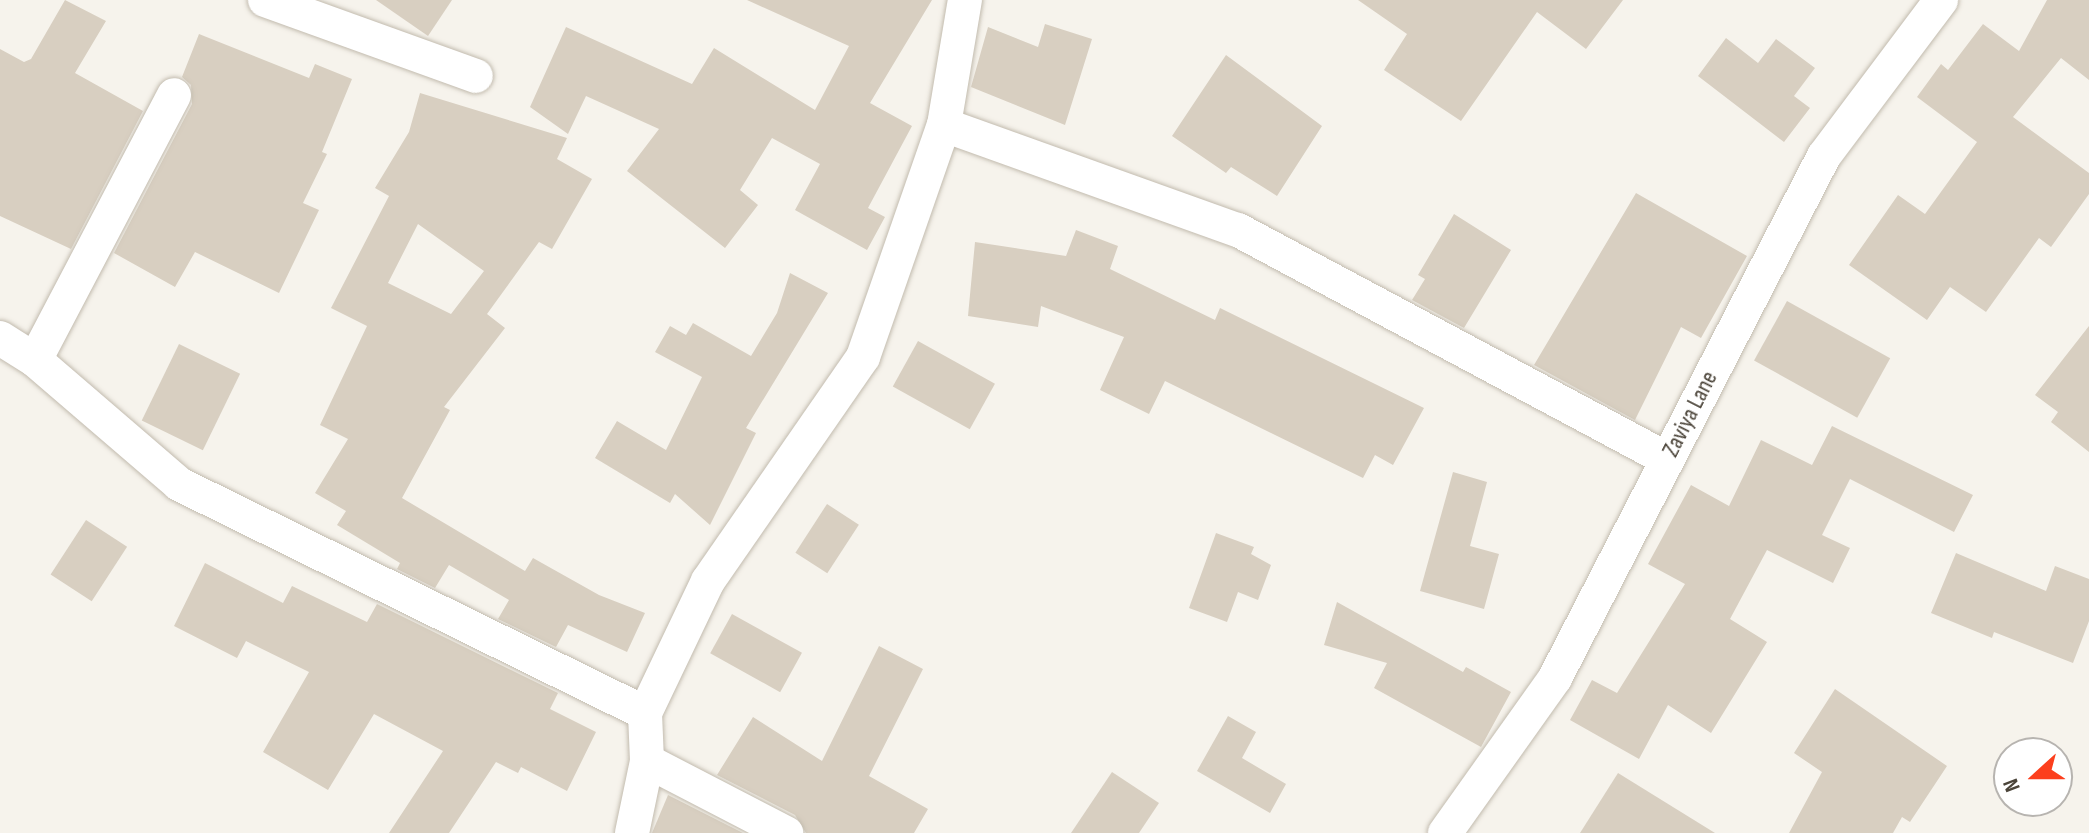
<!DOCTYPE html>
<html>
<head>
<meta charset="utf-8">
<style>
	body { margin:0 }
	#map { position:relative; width:2089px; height:833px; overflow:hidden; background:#f6f3ec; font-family:"Sofia Sans Condensed",sans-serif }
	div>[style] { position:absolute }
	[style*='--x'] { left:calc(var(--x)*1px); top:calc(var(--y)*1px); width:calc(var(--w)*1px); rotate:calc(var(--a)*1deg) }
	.building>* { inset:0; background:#d8cfc1; transform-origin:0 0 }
	.roads { filter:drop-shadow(0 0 2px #c2bbae) drop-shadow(0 0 2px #c2bbae) }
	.minor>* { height:34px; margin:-17px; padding:0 17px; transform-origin:17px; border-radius:17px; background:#fff }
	span { translate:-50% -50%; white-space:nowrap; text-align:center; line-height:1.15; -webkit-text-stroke:6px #fff; paint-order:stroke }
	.street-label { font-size:24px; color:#4b4439 }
	.north { position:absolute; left:1993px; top:737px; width:80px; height:80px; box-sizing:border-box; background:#fff; border:2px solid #b7b4b0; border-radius:50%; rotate:249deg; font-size:22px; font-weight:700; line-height:32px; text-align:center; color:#4b4439 }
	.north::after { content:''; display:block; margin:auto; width:28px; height:36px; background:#fc3f1d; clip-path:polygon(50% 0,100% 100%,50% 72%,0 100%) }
</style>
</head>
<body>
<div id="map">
	<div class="building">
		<i style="clip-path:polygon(65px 0,106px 21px,75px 73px,143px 111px,71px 249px,0 216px,0 49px,24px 62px,31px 59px)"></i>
		<i style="clip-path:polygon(376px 0,452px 0,428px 36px)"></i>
		<i style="clip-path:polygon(747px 0,932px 0,870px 103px,912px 126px,868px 208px,885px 217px,867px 250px,795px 210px,820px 164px,772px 138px,740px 190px,758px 205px,725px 248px,627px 171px,659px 129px,586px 96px,568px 134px,530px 107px,566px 27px,692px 84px,714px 48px,815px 110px,849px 46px)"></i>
		<i style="clip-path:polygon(1358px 0,1623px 0,1586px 49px,1537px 12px,1461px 121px,1384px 70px,1407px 34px)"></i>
		<i style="clip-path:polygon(2047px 0,2089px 0,2089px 80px,2061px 58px,2013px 117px,2089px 173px,2089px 194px,2051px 247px,2039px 238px,1986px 312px,1950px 287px,1927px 320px,1849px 265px,1898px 195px,1925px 214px,1977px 142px,1917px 97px,1941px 64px,1948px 70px,1983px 24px,2019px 51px)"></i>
		<i style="clip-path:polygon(1045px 24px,1092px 39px,1065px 125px,971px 87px,988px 27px,1038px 47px)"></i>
		<i style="clip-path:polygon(199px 34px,309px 78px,315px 64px,352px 79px,322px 152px,327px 154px,303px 203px,319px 210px,279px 293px,195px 252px,175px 287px,114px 253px,192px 104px,191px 85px,182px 77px)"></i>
		<i style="clip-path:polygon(1726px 38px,1758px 63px,1776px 39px,1815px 68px,1794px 96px,1810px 108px,1784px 142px,1698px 76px)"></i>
		<i style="clip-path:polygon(1226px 55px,1322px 126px,1277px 196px,1231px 167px,1226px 173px,1172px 136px)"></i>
		<i style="clip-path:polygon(evenodd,420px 93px,567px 138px,557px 159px,592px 179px,552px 249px,539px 242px,487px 314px,505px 328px,444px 407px,450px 410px,402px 498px,525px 571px,533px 558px,599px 595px,645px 613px,627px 652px,568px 625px,556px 647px,498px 619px,509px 600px,449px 565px,435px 588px,397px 569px,400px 563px,337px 525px,346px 511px,315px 493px,348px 439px,320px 425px,367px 326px,331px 308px,389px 196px,375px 188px,409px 132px,420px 93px,418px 224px,484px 271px,451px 314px,388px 283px,418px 224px)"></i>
		<i style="clip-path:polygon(1636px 193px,1747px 256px,1701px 338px,1681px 327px,1635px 420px,1534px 365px)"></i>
		<i style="clip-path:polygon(1454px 214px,1511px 250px,1464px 328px,1412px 300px,1425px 279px,1418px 275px)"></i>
		<i style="clip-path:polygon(1076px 230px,1118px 246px,1110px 269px,1215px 320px,1220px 308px,1424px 408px,1393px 465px,1375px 455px,1363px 478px,1165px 381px,1149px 414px,1100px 390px,1124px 337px,1041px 306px,1038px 327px,968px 316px,975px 242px,1066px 256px)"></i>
		<i style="clip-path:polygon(790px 273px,828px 293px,746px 428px,756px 433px,710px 525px,675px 494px,670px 503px,595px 458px,617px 421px,666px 450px,702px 377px,655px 352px,670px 326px,686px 335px,693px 323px,751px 356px,777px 313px)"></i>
		<i style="left:1787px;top:301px;width:118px;height:68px;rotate:29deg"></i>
		<i style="clip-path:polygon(2089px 326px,2089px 452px,2051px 422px,2058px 412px,2035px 395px)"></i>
		<i style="left:918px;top:341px;width:88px;height:52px;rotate:29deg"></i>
		<i style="left:179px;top:344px;width:68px;height:85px;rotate:26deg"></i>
		<i style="clip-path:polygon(1832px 426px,1973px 495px,1954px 532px,1850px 479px,1822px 535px,1850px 548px,1833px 583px,1767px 550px,1730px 619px,1767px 642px,1711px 733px,1668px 705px,1639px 759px,1570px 720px,1592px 680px,1617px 693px,1685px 584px,1648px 564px,1691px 485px,1729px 506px,1761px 440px,1812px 465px)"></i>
		<i style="clip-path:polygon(1453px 472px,1487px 482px,1470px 546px,1499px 554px,1484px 609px,1420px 591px)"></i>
		<i style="left:827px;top:504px;width:38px;height:58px;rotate:33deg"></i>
		<i style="left:86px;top:520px;width:49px;height:65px;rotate:33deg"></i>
		<i style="clip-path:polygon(1216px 533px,1254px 547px,1251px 554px,1271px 565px,1258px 600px,1238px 592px,1227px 622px,1189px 608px)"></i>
		<i style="clip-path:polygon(1956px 553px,2046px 591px,2055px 566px,2089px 579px,2089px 621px,2073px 663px,1994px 632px,1992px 638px,1931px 613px)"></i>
		<i style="clip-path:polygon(205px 563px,283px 603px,292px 586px,367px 622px,377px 604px,558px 693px,550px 709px,596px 732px,567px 791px,521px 767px,518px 773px,496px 762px,449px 833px,389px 833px,443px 751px,374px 714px,328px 790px,263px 752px,309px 672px,246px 641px,237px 658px,174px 626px)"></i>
		<i style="clip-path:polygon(1337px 602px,1463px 672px,1466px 667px,1511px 692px,1481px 747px,1374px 688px,1387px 663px,1324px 645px)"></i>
		<i style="left:732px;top:614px;width:80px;height:45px;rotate:29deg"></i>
		<i style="clip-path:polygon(879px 646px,923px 669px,869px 776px,928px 809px,914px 833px,806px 833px,795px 815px,717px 775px,753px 717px,822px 761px)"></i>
		<i style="clip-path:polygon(1835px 689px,1947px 766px,1910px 822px,1902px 817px,1893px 833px,1789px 833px,1822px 772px,1794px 753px)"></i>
		<i style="clip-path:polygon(1228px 716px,1256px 732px,1242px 758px,1286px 784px,1270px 813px,1197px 771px)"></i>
		<i style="clip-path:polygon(1112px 772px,1159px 803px,1139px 833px,1071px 833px)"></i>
		<i style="clip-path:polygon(1618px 773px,1715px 833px,1580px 833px)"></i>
		<i style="clip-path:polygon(668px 795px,743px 833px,652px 833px)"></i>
	</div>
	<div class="roads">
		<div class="minor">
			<i style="--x:265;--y:0;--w:224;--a:19.8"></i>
			<i style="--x:944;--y:125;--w:312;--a:19.7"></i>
			<i style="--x:1238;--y:230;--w:485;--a:28.1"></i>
			<i style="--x:0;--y:338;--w:41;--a:32.2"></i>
			<i style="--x:35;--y:360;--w:190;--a:40.7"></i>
			<i style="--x:179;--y:484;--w:519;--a:26.17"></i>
			<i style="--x:35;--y:360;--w:299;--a:-62.3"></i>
			<i style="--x:647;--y:761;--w:157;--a:27.4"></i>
			<i style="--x:632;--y:833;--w:74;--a:-78.2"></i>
			<i style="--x:647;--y:761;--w:48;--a:-92.4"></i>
			<i style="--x:645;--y:713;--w:146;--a:-64.5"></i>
			<i style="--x:708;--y:581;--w:272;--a:-55.3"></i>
			<i style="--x:863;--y:357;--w:246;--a:-70.8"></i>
			<i style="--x:944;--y:125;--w:127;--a:-80.5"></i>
			<i style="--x:1445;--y:833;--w:190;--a:-54.6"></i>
			<i style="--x:1555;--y:678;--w:587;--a:-62.74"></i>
			<i style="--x:1824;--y:156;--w:195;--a:-53.1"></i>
		</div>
	</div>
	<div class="street-label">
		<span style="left:1690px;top:414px;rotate:-63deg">Zaviya Lane</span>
	</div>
	<div class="north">N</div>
</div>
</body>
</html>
